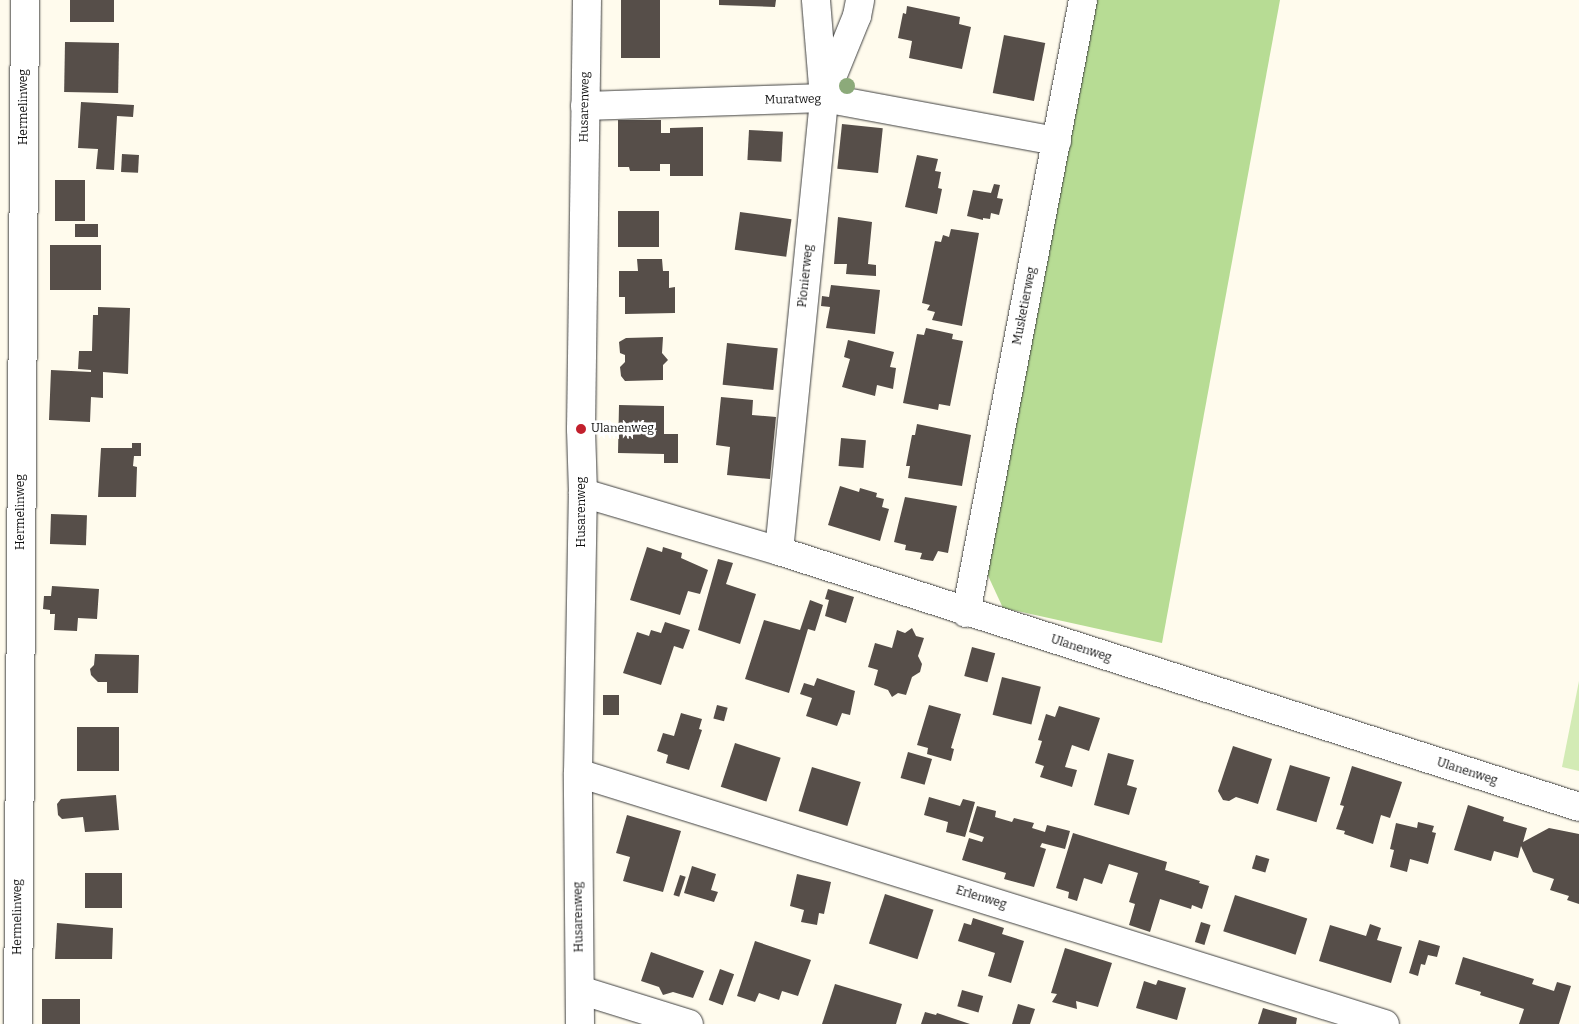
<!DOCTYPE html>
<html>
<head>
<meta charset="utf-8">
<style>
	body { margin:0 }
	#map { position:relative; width:1579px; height:1024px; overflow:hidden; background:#fffbed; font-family:Bitter,serif }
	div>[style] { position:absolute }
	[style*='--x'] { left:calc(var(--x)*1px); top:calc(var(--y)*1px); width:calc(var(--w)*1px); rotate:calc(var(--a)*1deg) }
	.green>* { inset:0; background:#d3ebb5 }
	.forest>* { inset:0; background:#b7dc94 }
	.building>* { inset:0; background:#564e49; transform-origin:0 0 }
	.roads { filter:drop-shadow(0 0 1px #404040) drop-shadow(0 0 1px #404040) }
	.street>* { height:28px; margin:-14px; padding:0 14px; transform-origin:14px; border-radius:14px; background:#fff }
	.trees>* { width:16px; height:16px; margin:-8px; border-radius:50%; background:#8caa7a }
	.dots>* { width:14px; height:14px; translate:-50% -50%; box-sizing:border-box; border:2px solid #fff; border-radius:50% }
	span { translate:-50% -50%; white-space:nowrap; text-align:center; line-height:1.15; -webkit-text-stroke:5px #fff; paint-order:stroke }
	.street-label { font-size:12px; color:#0d0d0d }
	.poi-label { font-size:12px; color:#0d0d0d }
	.left { translate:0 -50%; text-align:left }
</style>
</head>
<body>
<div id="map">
	<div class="green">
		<i style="clip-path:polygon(1579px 681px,1579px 771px,1562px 767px)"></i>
	</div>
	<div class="forest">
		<i style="clip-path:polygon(1092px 0,1280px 0,1162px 643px,1003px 608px,984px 567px)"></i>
	</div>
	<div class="building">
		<i style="left:70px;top:0;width:44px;height:22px"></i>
		<i style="left:621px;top:0;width:39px;height:58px"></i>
		<i style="clip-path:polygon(719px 0,776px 0,775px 7px,719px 5px)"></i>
		<i style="clip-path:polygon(907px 6px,960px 17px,959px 24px,971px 27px,962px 69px,909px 58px,912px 41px,898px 38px,903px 13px,906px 14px)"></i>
		<i style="left:1004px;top:35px;width:42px;height:59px;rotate:11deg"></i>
		<i style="left:65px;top:42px;width:54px;height:50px;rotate:1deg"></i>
		<i style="clip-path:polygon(81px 102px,134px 105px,133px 117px,117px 116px,114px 170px,96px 169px,98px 149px,78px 148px)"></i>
		<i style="clip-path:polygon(618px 120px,661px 120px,661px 133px,670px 133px,670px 128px,703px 127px,703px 176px,670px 176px,670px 164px,660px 164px,660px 171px,630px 171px,629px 167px,618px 167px)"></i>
		<i style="left:842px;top:124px;width:41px;height:45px;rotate:6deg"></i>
		<i style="left:749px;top:130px;width:34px;height:30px;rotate:3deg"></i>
		<i style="left:122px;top:154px;width:17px;height:18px;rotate:3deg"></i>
		<i style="clip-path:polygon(917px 155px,938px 159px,935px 171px,941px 172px,938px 188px,942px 189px,937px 214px,905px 207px)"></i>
		<i style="left:55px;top:180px;width:30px;height:41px"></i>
		<i style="clip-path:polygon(994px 184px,1000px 185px,997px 198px,1003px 199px,999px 215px,991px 213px,990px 219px,983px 218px,983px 220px,967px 216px,973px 190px,991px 193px)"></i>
		<i style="left:659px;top:211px;width:36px;height:41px;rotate:90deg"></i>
		<i style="left:740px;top:212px;width:52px;height:38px;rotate:8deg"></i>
		<i style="clip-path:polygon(838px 217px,872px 222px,868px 264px,876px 265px,876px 276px,846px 274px,847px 264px,834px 264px)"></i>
		<i style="left:75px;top:224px;width:23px;height:13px"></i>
		<i style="clip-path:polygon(951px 229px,979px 233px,962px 326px,932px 320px,935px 312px,927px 310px,930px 305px,922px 303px,935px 241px,941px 242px,943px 235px,949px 237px)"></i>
		<i style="left:50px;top:245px;width:51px;height:45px"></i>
		<i style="clip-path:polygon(637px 259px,662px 259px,663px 271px,669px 271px,669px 288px,675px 287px,675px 313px,625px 314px,625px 297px,619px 297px,619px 271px,638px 271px)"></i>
		<i style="clip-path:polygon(831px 285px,880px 290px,875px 334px,826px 328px,830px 307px,821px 306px,822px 296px,829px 297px)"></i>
		<i style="clip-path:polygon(98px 307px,130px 308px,128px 374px,103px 372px,103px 398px,91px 397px,90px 422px,49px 420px,51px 370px,91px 372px,91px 370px,78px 369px,79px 351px,92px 351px,93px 315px,98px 315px)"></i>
		<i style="clip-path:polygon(926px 328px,953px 334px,952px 339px,963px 341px,950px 406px,939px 404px,938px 410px,903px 403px,917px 334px,924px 335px)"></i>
		<i style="clip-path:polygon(663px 337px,662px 353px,668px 360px,663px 365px,663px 380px,625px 381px,621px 376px,620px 367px,625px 362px,625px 355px,620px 353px,619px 342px,626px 338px)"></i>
		<i style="clip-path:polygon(848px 340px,894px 352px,890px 367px,896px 368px,893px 389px,877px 385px,875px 396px,842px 387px,850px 359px,844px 357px)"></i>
		<i style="left:727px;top:343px;width:51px;height:42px;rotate:6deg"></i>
		<i style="clip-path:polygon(721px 397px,753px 400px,752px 415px,776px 417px,770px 479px,727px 475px,730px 447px,716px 445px)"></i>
		<i style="clip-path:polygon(619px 405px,664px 406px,664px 434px,678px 434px,678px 463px,664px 463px,664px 454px,618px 453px)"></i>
		<i style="clip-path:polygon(917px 424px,971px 435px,962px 486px,908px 478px,910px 466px,906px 466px,912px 435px,915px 435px)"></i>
		<i style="left:841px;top:438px;width:25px;height:28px;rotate:5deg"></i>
		<i style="clip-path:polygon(132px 443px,141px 443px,141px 456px,134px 456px,133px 466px,137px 467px,136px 497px,98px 497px,101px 448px,132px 448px)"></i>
		<i style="clip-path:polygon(840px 486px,859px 492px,860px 488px,877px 493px,876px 497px,884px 499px,882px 507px,889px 509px,880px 541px,828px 525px)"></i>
		<i style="clip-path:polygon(905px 497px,957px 506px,948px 553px,938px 551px,933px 561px,920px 559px,922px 553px,905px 550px,906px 545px,894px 542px)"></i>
		<i style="left:51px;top:514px;width:36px;height:30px;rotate:2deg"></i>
		<i style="clip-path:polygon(647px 547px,662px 552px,663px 547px,682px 553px,681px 558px,708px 570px,700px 594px,688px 591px,680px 615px,630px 600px)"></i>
		<i style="clip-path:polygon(718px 559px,733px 563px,726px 584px,756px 594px,740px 644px,698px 630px)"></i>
		<i style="clip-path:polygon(52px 586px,99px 589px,97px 619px,78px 618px,77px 631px,54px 630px,55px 614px,50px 614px,50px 610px,43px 609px,44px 596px,51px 596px)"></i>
		<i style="clip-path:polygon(828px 589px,854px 597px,846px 623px,825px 616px,829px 600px,825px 599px)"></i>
		<i style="clip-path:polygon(810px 600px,823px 605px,815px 631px,808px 629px,789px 693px,745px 679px,764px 620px,800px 630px)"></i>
		<i style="clip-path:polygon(665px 622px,690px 630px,683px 649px,674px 646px,661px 685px,623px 673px,637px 632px,649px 636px,651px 630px,661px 633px)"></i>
		<i style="clip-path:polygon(912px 628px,916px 636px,924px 638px,918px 656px,922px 664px,920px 672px,912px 677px,906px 695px,898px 693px,892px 697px,888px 690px,874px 685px,878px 670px,868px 667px,875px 643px,892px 648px,897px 630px,905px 633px)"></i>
		<i style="left:972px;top:647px;width:24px;height:30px;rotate:15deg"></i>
		<i style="clip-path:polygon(95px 654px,139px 655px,138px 693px,107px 693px,107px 682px,98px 682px,91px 675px,90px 669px,94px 665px)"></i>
		<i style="left:1002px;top:677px;width:40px;height:39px;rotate:14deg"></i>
		<i style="clip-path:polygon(817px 678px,855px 691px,850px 715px,842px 713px,837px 726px,806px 716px,812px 698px,800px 694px,804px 683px,814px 686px)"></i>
		<i style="left:603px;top:695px;width:16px;height:20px"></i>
		<i style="left:717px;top:705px;width:11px;height:14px;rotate:15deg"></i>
		<i style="clip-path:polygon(929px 705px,961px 714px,951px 748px,954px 749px,951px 761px,927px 754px,928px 748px,917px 745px)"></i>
		<i style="clip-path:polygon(1059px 706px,1100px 718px,1089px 751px,1072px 745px,1065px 767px,1077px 770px,1072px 787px,1040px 777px,1044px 766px,1035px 763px,1042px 741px,1038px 740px,1046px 714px,1055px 717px)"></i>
		<i style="clip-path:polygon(681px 713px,702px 719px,699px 729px,702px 730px,689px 770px,666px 763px,668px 755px,657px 751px,663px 733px,674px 736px)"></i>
		<i style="left:77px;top:727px;width:42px;height:44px"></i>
		<i style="left:735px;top:743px;width:48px;height:46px;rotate:18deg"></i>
		<i style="clip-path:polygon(1233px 746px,1272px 759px,1258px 804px,1236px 797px,1229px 801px,1223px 800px,1218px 791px)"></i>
		<i style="left:908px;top:752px;width:25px;height:27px;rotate:16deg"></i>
		<i style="clip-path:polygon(1108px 753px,1134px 760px,1127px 785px,1137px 788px,1129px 815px,1094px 805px)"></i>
		<i style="left:1290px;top:765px;width:42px;height:47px;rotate:17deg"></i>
		<i style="clip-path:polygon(1352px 766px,1402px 782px,1390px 818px,1381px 815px,1373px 844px,1344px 834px,1345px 831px,1336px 829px,1344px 806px,1340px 805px)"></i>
		<i style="left:812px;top:767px;width:51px;height:46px;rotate:17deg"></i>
		<i style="clip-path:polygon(116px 795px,119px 830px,85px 832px,83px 817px,62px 819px,58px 815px,57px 804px,61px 799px)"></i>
		<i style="clip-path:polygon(929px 797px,960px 806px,963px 799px,975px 802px,965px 837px,946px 832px,948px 822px,924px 815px)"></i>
		<i style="clip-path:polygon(1468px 805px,1504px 817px,1503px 821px,1527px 828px,1523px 842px,1549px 828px,1579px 834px,1579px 904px,1567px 900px,1569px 896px,1550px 890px,1554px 879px,1533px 872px,1521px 846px,1518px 858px,1494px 851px,1491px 861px,1454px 850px)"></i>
		<i style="clip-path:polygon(977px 806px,996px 811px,995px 817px,1012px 822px,1014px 818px,1034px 823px,1032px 828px,1045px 832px,1047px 825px,1070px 831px,1065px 849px,1042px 843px,1040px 847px,1046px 849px,1034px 887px,1004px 879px,1006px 873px,962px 860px,969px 838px,982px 842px,984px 837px,969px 832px)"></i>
		<i style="clip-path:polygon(627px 815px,681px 831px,663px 892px,623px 881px,630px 857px,616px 853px)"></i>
		<i style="clip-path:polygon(1418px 822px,1434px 826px,1432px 832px,1436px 833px,1428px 864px,1410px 859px,1407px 872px,1390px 867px,1394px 850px,1390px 849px,1396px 823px,1417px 828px)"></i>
		<i style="clip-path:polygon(1073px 833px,1167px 862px,1165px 870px,1200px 881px,1199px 883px,1209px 886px,1202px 909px,1192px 905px,1191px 909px,1160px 899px,1150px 932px,1129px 925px,1135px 904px,1129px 902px,1138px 873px,1109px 864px,1102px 884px,1084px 878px,1077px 901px,1068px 898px,1069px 892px,1056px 888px)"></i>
		<i style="left:1256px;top:855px;width:14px;height:14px;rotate:17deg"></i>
		<i style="clip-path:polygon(692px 866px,716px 874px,711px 890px,718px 892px,714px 902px,684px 893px)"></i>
		<i style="left:122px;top:873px;width:35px;height:37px;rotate:90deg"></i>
		<i style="clip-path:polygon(797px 874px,831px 882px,824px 914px,819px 913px,817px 925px,801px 922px,804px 910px,790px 906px)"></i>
		<i style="left:680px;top:875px;width:6px;height:21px;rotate:18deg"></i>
		<i style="left:885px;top:894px;width:51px;height:52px;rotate:18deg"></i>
		<i style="left:1235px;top:895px;width:76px;height:38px;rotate:18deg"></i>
		<i style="clip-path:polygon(973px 918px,1004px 928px,1002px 934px,1024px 941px,1011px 983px,988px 976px,995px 953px,958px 941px,964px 923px,971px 925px)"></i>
		<i style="left:1201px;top:922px;width:10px;height:21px;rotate:17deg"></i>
		<i style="clip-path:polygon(57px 923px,113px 928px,112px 959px,55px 959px)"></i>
		<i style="clip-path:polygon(1370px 924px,1381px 928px,1377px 940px,1402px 947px,1391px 983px,1319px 961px,1330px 925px,1366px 936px)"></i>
		<i style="clip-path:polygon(1419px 940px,1440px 946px,1437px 957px,1428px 955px,1425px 965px,1421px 964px,1418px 976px,1409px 973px)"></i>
		<i style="clip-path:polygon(755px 941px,811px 960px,798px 996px,782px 991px,779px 1000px,759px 993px,755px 1002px,737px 996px)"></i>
		<i style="clip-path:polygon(1065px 948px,1112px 963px,1098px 1007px,1076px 1001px,1077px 1009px,1052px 1002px,1057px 994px,1051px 993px)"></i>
		<i style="clip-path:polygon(651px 952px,704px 971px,693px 998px,673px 992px,663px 995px,659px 987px,641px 981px)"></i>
		<i style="clip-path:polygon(1463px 957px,1534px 979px,1532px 984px,1554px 991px,1557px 982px,1571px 986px,1559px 1024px,1519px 1024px,1524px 1009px,1480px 995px,1481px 992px,1455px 984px)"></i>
		<i style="left:720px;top:969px;width:15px;height:33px;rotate:20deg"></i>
		<i style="clip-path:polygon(1158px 980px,1186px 988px,1177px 1020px,1136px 1008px,1144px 981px,1156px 985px)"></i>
		<i style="clip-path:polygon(835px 984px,902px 1004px,896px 1024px,822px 1024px)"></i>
		<i style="left:962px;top:990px;width:22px;height:17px;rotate:16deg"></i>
		<i style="left:42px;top:999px;width:38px;height:25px"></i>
		<i style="clip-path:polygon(1018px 1004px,1035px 1009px,1030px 1024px,1012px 1024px)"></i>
		<i style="clip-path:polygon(1263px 1008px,1297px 1018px,1296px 1024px,1258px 1024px)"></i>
		<i style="clip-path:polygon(925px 1012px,936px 1015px,937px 1013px,970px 1024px,921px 1024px)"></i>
	</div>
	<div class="roads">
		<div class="street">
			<i style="--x:826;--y:92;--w:82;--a:-67.8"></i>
			<i style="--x:857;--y:16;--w:16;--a:-79"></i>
			<i style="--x:585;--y:106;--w:239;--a:-1.9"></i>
			<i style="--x:824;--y:98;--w:237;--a:10.5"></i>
			<i style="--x:583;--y:493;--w:204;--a:16.5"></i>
			<i style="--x:779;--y:551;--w:840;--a:17.74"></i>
			<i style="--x:779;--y:551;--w:455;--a:-84.3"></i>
			<i style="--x:824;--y:98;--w:98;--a:-94.7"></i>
			<i style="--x:966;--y:613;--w:624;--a:-79.19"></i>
			<i style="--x:578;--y:773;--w:845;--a:17.28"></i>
			<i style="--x:580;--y:990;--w:114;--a:17.3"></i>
			<i style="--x:18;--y:1024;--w:1024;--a:-89.61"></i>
			<i style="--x:580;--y:1024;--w:251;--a:-90.5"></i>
			<i style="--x:578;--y:773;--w:280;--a:-89"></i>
			<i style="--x:583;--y:493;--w:64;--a:-91.8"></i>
			<i style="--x:581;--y:429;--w:429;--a:-89.2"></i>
		</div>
	</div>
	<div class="trees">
		<i style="left:847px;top:86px"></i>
	</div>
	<div class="dots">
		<i style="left:581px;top:429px;background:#c2202d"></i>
	</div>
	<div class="street-label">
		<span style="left:793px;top:100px;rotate:-1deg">Muratweg</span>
		<span style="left:24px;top:107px;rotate:-90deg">Hermelinweg</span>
		<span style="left:585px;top:107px;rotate:-89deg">Husarenweg</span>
		<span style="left:806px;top:276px;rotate:-84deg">Pionierweg</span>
		<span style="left:1025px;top:306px;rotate:-79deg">Musketierweg</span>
		<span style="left:21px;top:512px;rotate:-90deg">Hermelinweg</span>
		<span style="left:582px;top:512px;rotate:-90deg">Husarenweg</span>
		<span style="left:1081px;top:649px;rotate:18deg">Ulanenweg</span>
		<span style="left:1467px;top:772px;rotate:18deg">Ulanenweg</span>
		<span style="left:981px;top:898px;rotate:17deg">Erlenweg</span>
		<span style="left:18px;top:917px;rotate:-90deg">Hermelinweg</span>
		<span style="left:579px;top:917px;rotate:-91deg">Husarenweg</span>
	</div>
	<div class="poi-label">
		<span class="left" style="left:591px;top:429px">Ulanenweg</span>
	</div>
</div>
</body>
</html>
